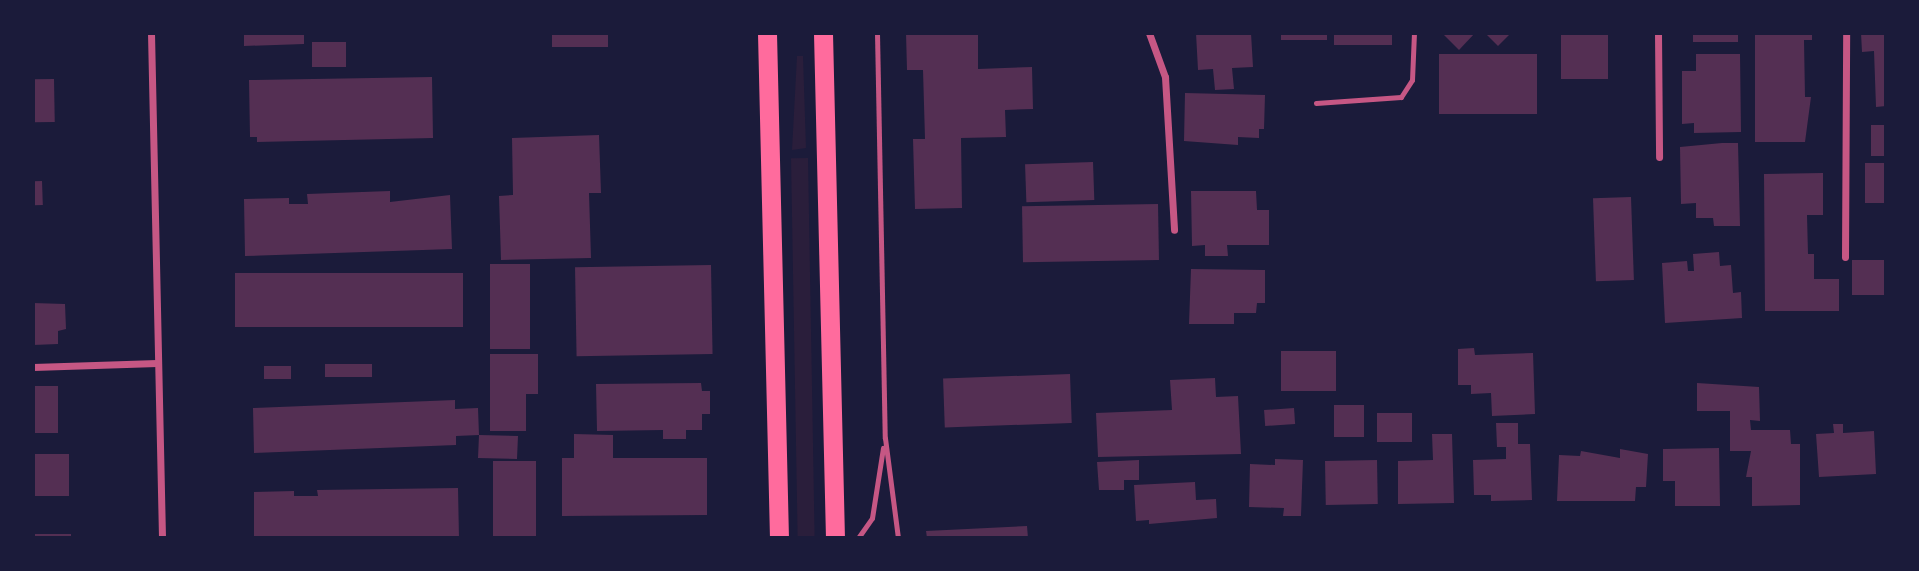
<!DOCTYPE html>
<html>
<head>
<meta charset="utf-8">
<style>
	body { margin:0 }
	#map { position:relative; width:1919px; height:571px; overflow:hidden; background:#1b1b3a; font-family:Roboto,sans-serif }
	div>[style] { position:absolute }
	[style*='--x'] { left:calc(var(--x)*1px); top:calc(var(--y)*1px); width:calc(var(--w)*1px); rotate:calc(var(--a)*1deg) }
	.green>* { inset:0; background:#2a1e3b; transform-origin:0 0 }
	.building>* { inset:0; background:#542f53; transform-origin:0 0 }
	.service>* { height:5px; margin:-2.5px; padding:0 2.5px; transform-origin:2.5px; border-radius:2.5px; background:#c65784 }
	.minor>* { height:7px; margin:-3.5px; padding:0 3.5px; transform-origin:3.5px; border-radius:3.5px; background:#c65784 }
	.trunk>* { height:19px; margin:-9.5px; padding:0 9.5px; transform-origin:9.5px; border-radius:9.5px; background:#ff6b9d }
	span { translate:-50% -50%; white-space:nowrap; text-align:center; line-height:1.15; -webkit-text-stroke:6px #1b1b3a; paint-order:stroke }
	.frame { position:absolute; inset:0; border:35px solid #1b1b3a; pointer-events:none }
</style>
</head>
<body>
<div id="map">
	<div class="green">
		<i style="clip-path:polygon(797px 56px,803px 56px,806px 148px,792px 150px)"></i>
		<i style="left:808px;top:158px;width:380px;height:17px;rotate:89deg"></i>
	</div>
	<div class="building">
		<i style="clip-path:polygon(244px 33px,304px 33px,304px 44px,244px 46px)"></i>
		<i style="left:552px;top:33px;width:56px;height:14px"></i>
		<i style="clip-path:polygon(906px 33px,978px 33px,978px 69px,1032px 67px,1033px 109px,1005px 110px,1006px 137px,961px 138px,962px 208px,915px 209px,913px 139px,925px 139px,923px 70px,907px 70px)"></i>
		<i style="clip-path:polygon(1196px 33px,1251px 33px,1253px 67px,1232px 68px,1234px 89px,1215px 90px,1213px 69px,1198px 70px)"></i>
		<i style="left:1281px;top:33px;width:46px;height:7px"></i>
		<i style="left:1334px;top:33px;width:58px;height:12px"></i>
		<i style="clip-path:polygon(1442px 33px,1475px 33px,1459px 50px)"></i>
		<i style="clip-path:polygon(1485px 33px,1511px 33px,1498px 46px)"></i>
		<i style="left:1561px;top:33px;width:47px;height:46px"></i>
		<i style="left:1693px;top:33px;width:45px;height:9px"></i>
		<i style="clip-path:polygon(1755px 33px,1812px 33px,1812px 40px,1804px 40px,1805px 97px,1811px 97px,1805px 142px,1755px 142px)"></i>
		<i style="clip-path:polygon(1861px 33px,1886px 33px,1886px 106px,1876px 107px,1874px 51px,1862px 52px)"></i>
		<i style="left:312px;top:42px;width:34px;height:25px"></i>
		<i style="left:1537px;top:54px;width:60px;height:98px;rotate:90deg"></i>
		<i style="clip-path:polygon(1696px 54px,1740px 54px,1741px 132px,1694px 133px,1694px 123px,1682px 124px,1682px 71px,1696px 71px)"></i>
		<i style="clip-path:polygon(432px 77px,433px 138px,257px 142px,257px 137px,250px 137px,249px 80px)"></i>
		<i style="left:54px;top:79px;width:43px;height:21px;rotate:89deg"></i>
		<i style="clip-path:polygon(1185px 93px,1265px 95px,1264px 129px,1259px 129px,1259px 138px,1238px 137px,1238px 145px,1184px 141px)"></i>
		<i style="left:1871px;top:125px;width:15px;height:31px"></i>
		<i style="clip-path:polygon(599px 135px,601px 193px,589px 193px,591px 258px,501px 260px,499px 196px,513px 195px,512px 138px)"></i>
		<i style="clip-path:polygon(1722px 143px,1738px 143px,1740px 226px,1714px 226px,1713px 218px,1696px 218px,1696px 203px,1681px 204px,1680px 147px)"></i>
		<i style="left:1093px;top:162px;width:38px;height:68px;rotate:88deg"></i>
		<i style="left:1886px;top:163px;width:40px;height:21px;rotate:90deg"></i>
		<i style="clip-path:polygon(1823px 173px,1823px 215px,1807px 215px,1808px 254px,1814px 254px,1814px 279px,1839px 279px,1839px 311px,1765px 311px,1764px 174px)"></i>
		<i style="left:42px;top:181px;width:24px;height:9px;rotate:88deg"></i>
		<i style="clip-path:polygon(390px 191px,390px 202px,450px 195px,452px 249px,245px 256px,244px 199px,289px 198px,289px 204px,308px 204px,307px 194px)"></i>
		<i style="clip-path:polygon(1191px 191px,1256px 191px,1257px 210px,1269px 210px,1269px 245px,1227px 245px,1228px 256px,1205px 256px,1205px 245px,1192px 246px)"></i>
		<i style="left:1631px;top:197px;width:83px;height:38px;rotate:88deg"></i>
		<i style="left:1158px;top:204px;width:56px;height:136px;rotate:89deg"></i>
		<i style="clip-path:polygon(1719px 252px,1720px 266px,1731px 265px,1733px 293px,1741px 292px,1742px 318px,1665px 323px,1662px 263px,1687px 261px,1688px 271px,1694px 271px,1693px 254px)"></i>
		<i style="left:1886px;top:260px;width:35px;height:34px;rotate:90deg"></i>
		<i style="left:490px;top:264px;width:40px;height:85px"></i>
		<i style="left:711px;top:265px;width:89px;height:136px;rotate:89deg"></i>
		<i style="clip-path:polygon(1191px 269px,1265px 270px,1265px 303px,1257px 303px,1256px 313px,1234px 313px,1234px 324px,1189px 324px)"></i>
		<i style="left:463px;top:273px;width:54px;height:228px;rotate:90deg"></i>
		<i style="clip-path:polygon(33px 303px,65px 304px,66px 329px,58px 331px,58px 344px,33px 345px)"></i>
		<i style="clip-path:polygon(1474px 348px,1475px 355px,1533px 353px,1535px 414px,1492px 416px,1491px 393px,1471px 394px,1471px 385px,1458px 385px,1458px 349px)"></i>
		<i style="left:1336px;top:351px;width:40px;height:55px;rotate:90deg"></i>
		<i style="clip-path:polygon(490px 354px,538px 354px,538px 394px,526px 394px,526px 431px,490px 431px)"></i>
		<i style="left:325px;top:364px;width:47px;height:13px"></i>
		<i style="left:264px;top:366px;width:27px;height:13px"></i>
		<i style="left:1070px;top:374px;width:49px;height:127px;rotate:88deg"></i>
		<i style="clip-path:polygon(1215px 378px,1216px 397px,1238px 396px,1241px 454px,1098px 457px,1096px 413px,1172px 410px,1170px 380px)"></i>
		<i style="clip-path:polygon(701px 383px,702px 391px,710px 391px,710px 414px,702px 414px,702px 430px,686px 430px,686px 439px,663px 439px,663px 430px,597px 431px,596px 384px)"></i>
		<i style="clip-path:polygon(1697px 383px,1759px 387px,1760px 421px,1750px 420px,1751px 430px,1790px 430px,1791px 444px,1800px 444px,1800px 505px,1752px 506px,1752px 477px,1746px 477px,1751px 451px,1730px 451px,1730px 411px,1697px 411px)"></i>
		<i style="left:33px;top:386px;width:25px;height:47px"></i>
		<i style="clip-path:polygon(455px 400px,455px 409px,478px 408px,479px 435px,518px 436px,517px 459px,478px 458px,479px 435px,456px 436px,456px 445px,254px 453px,253px 408px)"></i>
		<i style="left:1364px;top:405px;width:32px;height:30px;rotate:90deg"></i>
		<i style="left:1294px;top:408px;width:16px;height:30px;rotate:86deg"></i>
		<i style="left:1412px;top:413px;width:29px;height:35px;rotate:90deg"></i>
		<i style="clip-path:polygon(1496px 423px,1518px 423px,1518px 444px,1530px 444px,1532px 500px,1491px 501px,1491px 495px,1474px 495px,1473px 460px,1506px 459px,1506px 447px,1497px 447px)"></i>
		<i style="clip-path:polygon(1833px 424px,1843px 424px,1843px 433px,1874px 431px,1876px 474px,1819px 477px,1816px 434px,1834px 433px)"></i>
		<i style="clip-path:polygon(574px 434px,613px 435px,613px 458px,707px 458px,707px 515px,562px 516px,562px 458px,574px 458px)"></i>
		<i style="clip-path:polygon(1432px 434px,1452px 434px,1454px 503px,1398px 504px,1398px 461px,1433px 460px)"></i>
		<i style="clip-path:polygon(1719px 448px,1720px 506px,1675px 506px,1675px 481px,1663px 481px,1663px 449px)"></i>
		<i style="clip-path:polygon(1620px 449px,1648px 454px,1646px 487px,1636px 487px,1635px 501px,1557px 501px,1559px 455px,1580px 456px,1581px 451px,1620px 458px)"></i>
		<i style="left:33px;top:454px;width:36px;height:42px"></i>
		<i style="clip-path:polygon(1275px 459px,1303px 460px,1301px 516px,1283px 516px,1284px 508px,1249px 507px,1250px 464px,1275px 465px)"></i>
		<i style="clip-path:polygon(1139px 460px,1139px 480px,1124px 480px,1124px 490px,1099px 490px,1097px 462px)"></i>
		<i style="left:1377px;top:460px;width:44px;height:52px;rotate:89deg"></i>
		<i style="left:493px;top:461px;width:43px;height:77px"></i>
		<i style="clip-path:polygon(1195px 482px,1196px 500px,1216px 499px,1217px 518px,1149px 524px,1149px 520px,1136px 521px,1134px 485px)"></i>
		<i style="clip-path:polygon(458px 488px,459px 538px,254px 538px,254px 492px,294px 491px,294px 496px,318px 496px,317px 490px)"></i>
		<i style="clip-path:polygon(1027px 526px,1028px 538px,927px 538px,926px 531px)"></i>
		<i style="left:33px;top:534px;width:38px;height:4px"></i>
	</div>
	<div class="service">
		<i style="--x:877;--y:33;--w:405;--a:88.9"></i>
		<i style="--x:885;--y:438;--w:101;--a:82.6"></i>
		<i style="--x:1316;--y:103;--w:85;--a:-4"></i>
		<i style="--x:1401;--y:97;--w:20;--a:-57"></i>
		<i style="--x:1412;--y:80;--w:47;--a:-87.6"></i>
		<i style="--x:858;--y:538;--w:24;--a:-55"></i>
		<i style="--x:872;--y:518;--w:71;--a:-81.1"></i>
	</div>
	<div class="minor">
		<i style="--x:151;--y:33;--w:505;--a:88.75"></i>
		<i style="--x:1149;--y:33;--w:47;--a:70"></i>
		<i style="--x:1165;--y:77;--w:153;--a:86.6"></i>
		<i style="--x:1658;--y:33;--w:124;--a:89.5"></i>
		<i style="--x:1845;--y:257;--w:224;--a:-89.7"></i>
		<i style="--x:33;--y:367;--w:124;--a:-1.8"></i>
	</div>
	<div class="trunk">
		<i style="--x:767;--y:33;--w:505;--a:88.64"></i>
		<i style="--x:823;--y:33;--w:505;--a:88.64"></i>
	</div>
	<div class="frame"></div>
</div>
</body>
</html>
